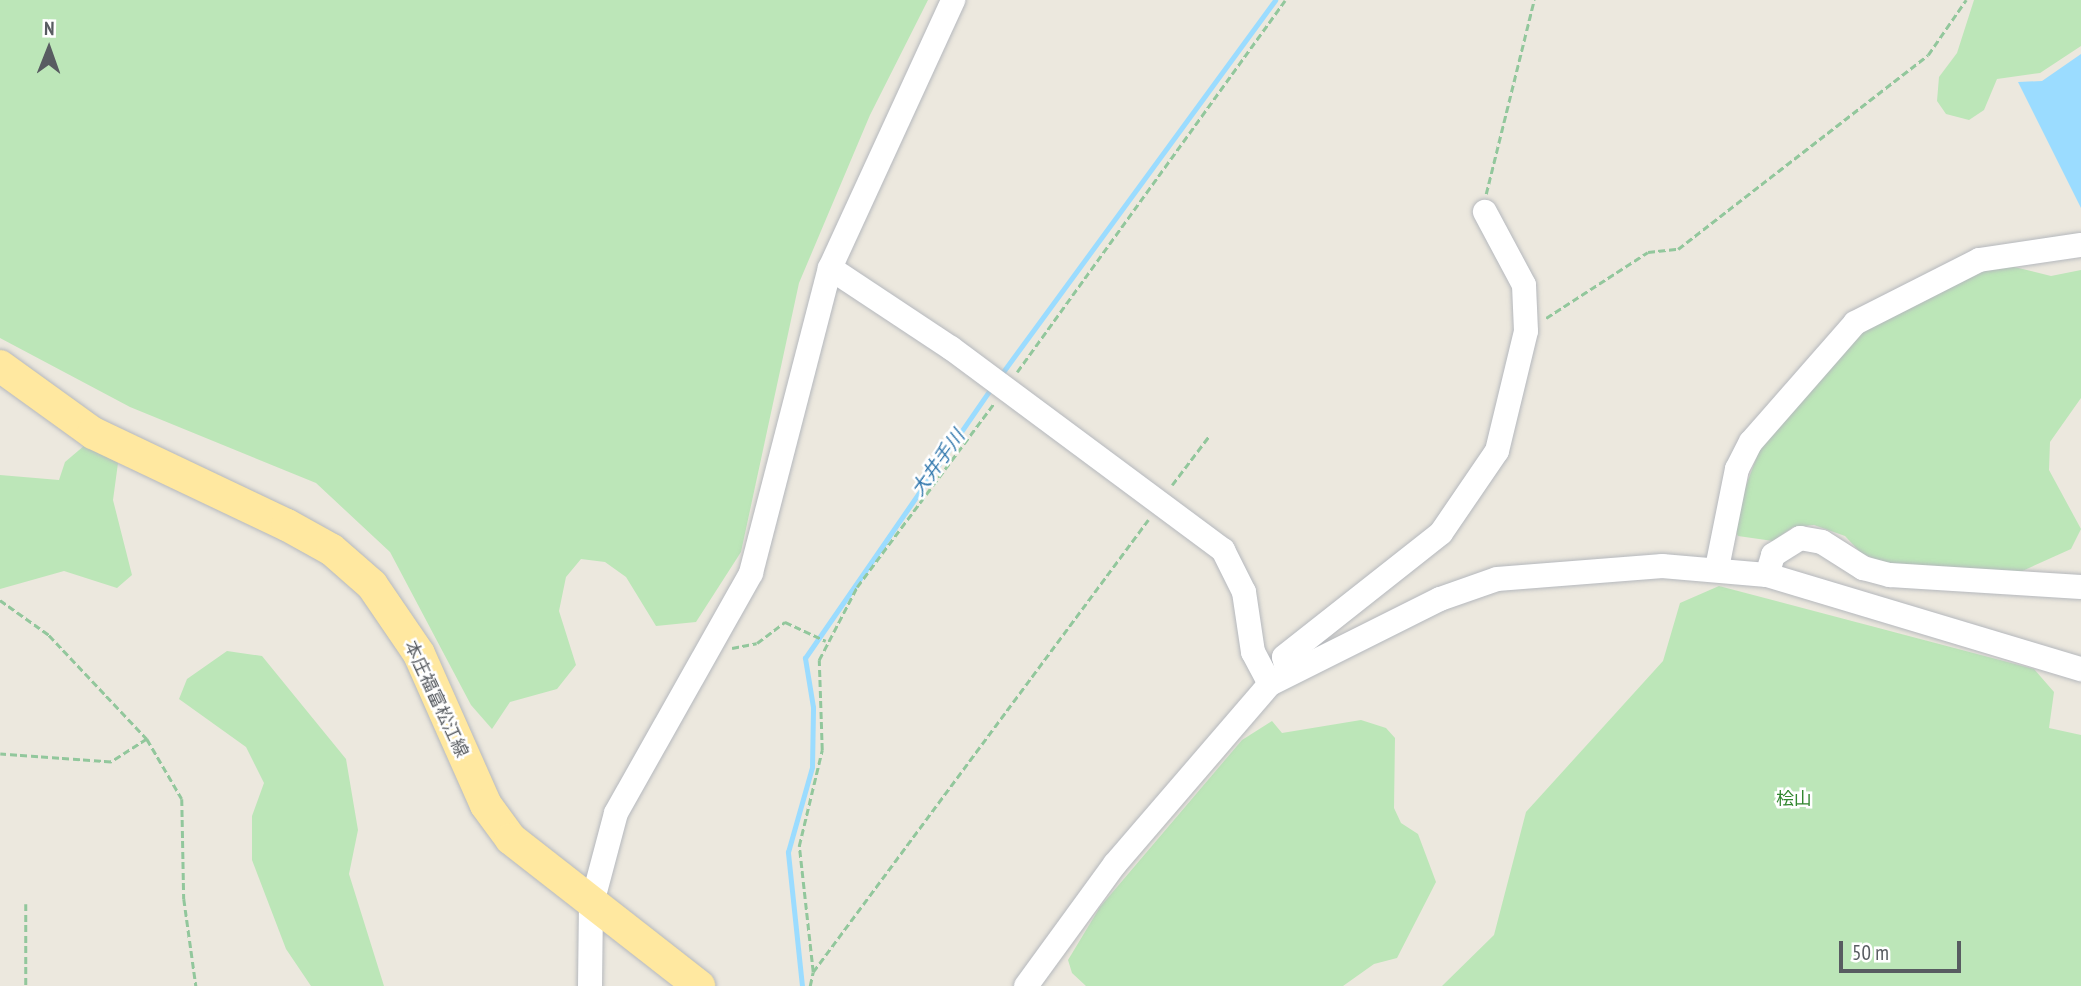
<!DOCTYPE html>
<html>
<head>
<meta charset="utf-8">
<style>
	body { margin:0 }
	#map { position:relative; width:2081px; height:986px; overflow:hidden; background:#ece8de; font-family:"PT Sans Narrow","Noto Sans JP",sans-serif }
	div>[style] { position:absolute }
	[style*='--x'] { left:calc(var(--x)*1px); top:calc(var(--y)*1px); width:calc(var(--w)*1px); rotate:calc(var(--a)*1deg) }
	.green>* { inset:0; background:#bce6b8 }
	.water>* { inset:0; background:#9bdcff }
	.stream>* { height:5px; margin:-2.5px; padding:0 2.5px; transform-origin:2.5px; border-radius:2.5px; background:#9bdcff }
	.path>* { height:2.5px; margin-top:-1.25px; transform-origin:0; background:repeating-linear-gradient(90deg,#92c79c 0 7px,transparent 0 10.5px) }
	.roads { filter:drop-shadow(0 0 2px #b5b8bd) drop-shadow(0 0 2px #b5b8bd) }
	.minor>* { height:24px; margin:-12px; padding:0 12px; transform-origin:12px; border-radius:12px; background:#fff }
	.major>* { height:32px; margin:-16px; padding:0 16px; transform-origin:16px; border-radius:16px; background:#ffe8a0 }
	span { translate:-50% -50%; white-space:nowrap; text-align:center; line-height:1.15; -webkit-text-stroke:5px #fff; paint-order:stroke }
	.street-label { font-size:18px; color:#585c61 }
	.park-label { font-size:18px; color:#338730 }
	.water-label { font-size:19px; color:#3278ad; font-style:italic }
	.north { position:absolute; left:14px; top:14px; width:70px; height:70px; -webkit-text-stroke:5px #fff; paint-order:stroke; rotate:1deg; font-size:19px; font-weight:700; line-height:28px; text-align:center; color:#585c61 }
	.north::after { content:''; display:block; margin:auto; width:24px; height:32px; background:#585c61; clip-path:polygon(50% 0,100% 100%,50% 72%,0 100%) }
	.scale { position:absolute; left:1839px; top:941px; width:122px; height:32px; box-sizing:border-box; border:4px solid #585c61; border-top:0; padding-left:9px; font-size:21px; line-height:24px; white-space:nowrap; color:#585c61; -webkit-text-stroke:5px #fff; paint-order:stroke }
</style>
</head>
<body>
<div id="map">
	<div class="green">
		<i style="clip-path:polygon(0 0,928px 0,870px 115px,799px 283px,741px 552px,696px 622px,656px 626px,626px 577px,605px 562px,581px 559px,566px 577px,559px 611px,576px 665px,557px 689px,510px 702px,492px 729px,471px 705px,390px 552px,316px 483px,130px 407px,0 338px)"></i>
		<i style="clip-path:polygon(1974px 0,2081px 0,2081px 46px,2040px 73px,1997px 79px,1984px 110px,1969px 120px,1946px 114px,1937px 101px,1939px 77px,1957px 53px)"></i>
		<i style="clip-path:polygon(1994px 262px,2051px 276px,2081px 270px,2081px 398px,2050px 442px,2049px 470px,2081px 529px,2071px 549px,2020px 572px,1886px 564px,1861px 553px,1845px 536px,1814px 525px,1793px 527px,1773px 541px,1738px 536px,1732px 523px,1762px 443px,1861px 332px)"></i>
		<i style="clip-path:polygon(85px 445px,118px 463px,113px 500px,132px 575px,117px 588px,64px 571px,0 589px,0 475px,59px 480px,65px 462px)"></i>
		<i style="clip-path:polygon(1719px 586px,2034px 669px,2054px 692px,2049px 728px,2081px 735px,2081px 986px,1442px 986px,1494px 935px,1526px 812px,1663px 661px,1680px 603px)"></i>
		<i style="clip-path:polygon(227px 651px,262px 656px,346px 759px,358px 830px,349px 874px,384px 986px,311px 986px,286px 949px,252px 860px,252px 816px,264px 783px,246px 747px,179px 699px,187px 679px)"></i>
		<i style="clip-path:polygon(1361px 720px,1386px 728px,1395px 738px,1394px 808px,1401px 823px,1418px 834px,1436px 882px,1397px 958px,1374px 964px,1343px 986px,1086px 986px,1072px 973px,1068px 960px,1100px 907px,1242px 740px,1272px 721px,1282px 733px)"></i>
	</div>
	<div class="water">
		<i style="clip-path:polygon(2081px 54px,2081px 208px,2018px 82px,2042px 81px)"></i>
	</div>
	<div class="stream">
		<i style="--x:1000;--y:376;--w:466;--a:-53.8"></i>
		<i style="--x:802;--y:986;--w:135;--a:-96"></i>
		<i style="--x:788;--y:852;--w:88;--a:-74.2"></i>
		<i style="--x:812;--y:767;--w:60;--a:-89"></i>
		<i style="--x:813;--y:707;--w:50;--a:-99.3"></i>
		<i style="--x:805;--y:658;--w:329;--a:-55.4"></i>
	</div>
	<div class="path">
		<i style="--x:1486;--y:194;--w:200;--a:-76.1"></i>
		<i style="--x:1546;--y:318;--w:121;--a:-32.9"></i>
		<i style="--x:1648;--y:252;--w:30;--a:-6"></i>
		<i style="--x:1678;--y:249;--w:316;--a:-37.8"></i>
		<i style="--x:1928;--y:55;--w:67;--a:-55.4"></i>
		<i style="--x:1017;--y:372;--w:458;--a:-54.2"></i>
		<i style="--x:1172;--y:485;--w:61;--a:-52.9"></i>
		<i style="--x:0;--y:600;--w:60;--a:35.5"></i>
		<i style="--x:49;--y:635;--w:143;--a:46.7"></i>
		<i style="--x:147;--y:739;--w:43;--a:147.4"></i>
		<i style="--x:111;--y:762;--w:111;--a:-175.9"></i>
		<i style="--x:732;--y:648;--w:25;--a:-11"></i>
		<i style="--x:757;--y:643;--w:35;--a:-37"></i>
		<i style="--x:785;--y:622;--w:45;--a:24.9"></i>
		<i style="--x:147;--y:739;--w:69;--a:59.7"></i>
		<i style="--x:182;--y:799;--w:100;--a:88.9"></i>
		<i style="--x:184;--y:899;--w:88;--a:82.1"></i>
		<i style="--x:26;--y:904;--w:82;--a:90"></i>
		<i style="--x:813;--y:972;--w:127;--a:-96.3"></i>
		<i style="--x:799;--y:846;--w:99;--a:-76.5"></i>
		<i style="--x:822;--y:750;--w:90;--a:-91.9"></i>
		<i style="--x:819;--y:660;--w:82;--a:-62.5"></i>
		<i style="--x:857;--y:587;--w:229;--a:-53.3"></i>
		<i style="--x:810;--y:986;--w:14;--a:-78"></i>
		<i style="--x:813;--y:972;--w:563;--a:-53.46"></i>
	</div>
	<div class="roads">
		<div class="minor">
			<i style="--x:830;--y:268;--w:145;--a:33.5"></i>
			<i style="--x:951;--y:348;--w:339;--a:36.6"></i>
			<i style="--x:1223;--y:550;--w:47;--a:63.4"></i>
			<i style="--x:1244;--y:592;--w:61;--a:81.5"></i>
			<i style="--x:1253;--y:652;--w:36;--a:62"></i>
			<i style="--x:1717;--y:568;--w:101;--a:-78.6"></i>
			<i style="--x:1737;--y:469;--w:30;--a:-63"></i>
			<i style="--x:1751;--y:442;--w:158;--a:-48.8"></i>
			<i style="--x:1855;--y:323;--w:139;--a:-26.9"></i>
			<i style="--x:1979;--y:260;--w:103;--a:-8.4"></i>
			<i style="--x:1767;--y:575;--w:21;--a:-73"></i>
			<i style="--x:1773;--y:555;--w:32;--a:-32"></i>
			<i style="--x:1800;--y:538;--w:22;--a:10"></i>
			<i style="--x:1822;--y:542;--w:49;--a:32.4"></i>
			<i style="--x:1863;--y:568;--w:28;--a:15"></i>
			<i style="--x:1890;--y:575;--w:191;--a:3.6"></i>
			<i style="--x:1288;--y:673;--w:16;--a:-104"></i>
			<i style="--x:1284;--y:657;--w:200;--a:-38.3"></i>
			<i style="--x:1441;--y:533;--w:99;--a:-55.7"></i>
			<i style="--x:1497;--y:451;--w:123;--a:-76.4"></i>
			<i style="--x:1526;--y:331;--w:46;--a:-92.5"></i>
			<i style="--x:1524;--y:285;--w:83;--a:-118.1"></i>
			<i style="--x:590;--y:986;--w:79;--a:-89.3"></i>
			<i style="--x:591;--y:907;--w:97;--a:-75.1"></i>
			<i style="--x:616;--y:813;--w:275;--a:-60.6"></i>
			<i style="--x:751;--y:573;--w:315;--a:-75.5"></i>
			<i style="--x:830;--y:268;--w:295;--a:-65.3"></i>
			<i style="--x:1026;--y:986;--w:151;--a:-53.9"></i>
			<i style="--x:1115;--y:864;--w:238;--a:-49.3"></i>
			<i style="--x:1270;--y:684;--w:190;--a:-26.6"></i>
			<i style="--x:1440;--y:599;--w:60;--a:-19.3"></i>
			<i style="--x:1497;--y:579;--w:166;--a:-4.5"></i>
			<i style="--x:1662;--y:566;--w:105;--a:4.9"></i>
			<i style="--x:1767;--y:575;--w:328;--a:16.7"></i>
		</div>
		<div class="major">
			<i style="--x:0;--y:366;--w:115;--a:35.8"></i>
			<i style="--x:93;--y:433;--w:215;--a:25.4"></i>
			<i style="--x:287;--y:525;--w:51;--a:29.1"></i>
			<i style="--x:332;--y:550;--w:53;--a:41.2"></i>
			<i style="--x:372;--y:585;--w:83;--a:55.7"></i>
			<i style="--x:419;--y:654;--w:165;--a:66.1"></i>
			<i style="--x:486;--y:805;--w:42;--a:53.7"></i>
			<i style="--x:511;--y:839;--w:239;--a:38"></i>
		</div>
	</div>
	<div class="street-label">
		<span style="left:436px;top:699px;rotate:65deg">本庄福富松江線</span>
	</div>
	<div class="park-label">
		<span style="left:1794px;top:799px">桧山</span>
	</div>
	<div class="water-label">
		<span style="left:938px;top:463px;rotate:-54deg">大井手川</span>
	</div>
	<div class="north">N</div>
	<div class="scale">50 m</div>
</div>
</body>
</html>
